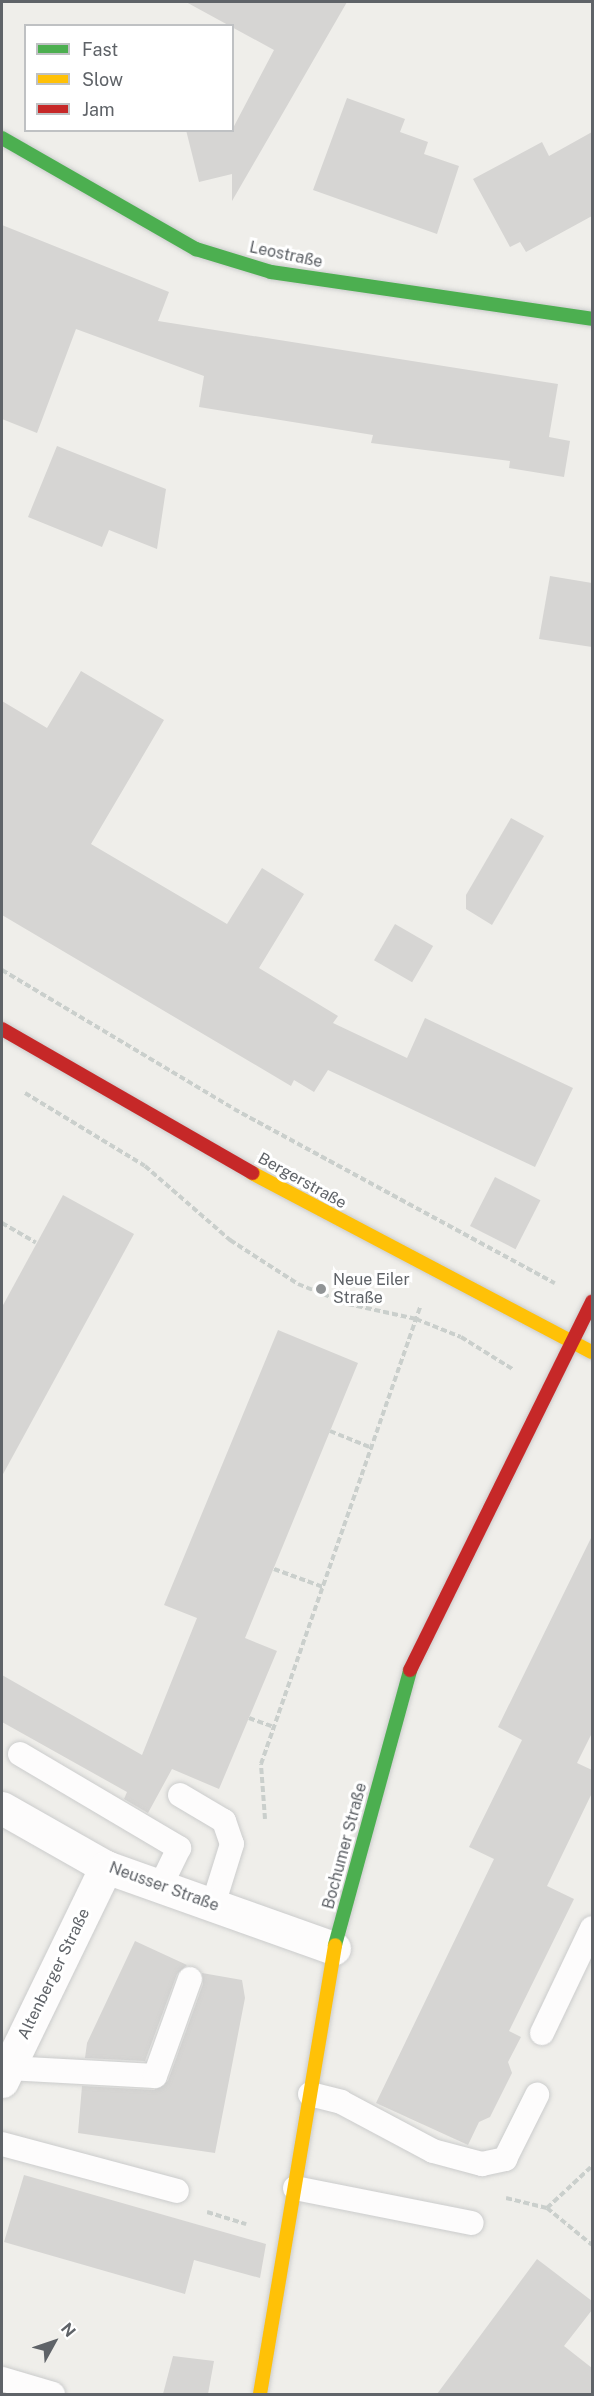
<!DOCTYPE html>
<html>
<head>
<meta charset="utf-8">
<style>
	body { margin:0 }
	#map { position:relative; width:594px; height:2396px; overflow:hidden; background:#efeeea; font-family:"Public Sans",sans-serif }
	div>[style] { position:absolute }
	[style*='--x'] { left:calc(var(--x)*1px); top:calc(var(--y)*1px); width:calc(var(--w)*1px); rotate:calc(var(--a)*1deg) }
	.building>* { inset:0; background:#d6d5d3; transform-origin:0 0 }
	.path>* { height:4px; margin-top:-2px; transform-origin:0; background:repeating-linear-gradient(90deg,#cacfcc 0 6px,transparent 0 9px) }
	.roads { filter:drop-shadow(0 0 2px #cbcccc) drop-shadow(0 0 2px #cbcccc) }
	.lane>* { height:24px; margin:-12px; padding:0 12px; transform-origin:12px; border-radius:12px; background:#fdfcfc }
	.street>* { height:33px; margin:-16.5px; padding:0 16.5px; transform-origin:16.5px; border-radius:16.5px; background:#fdfcfc }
	.fast>* { height:14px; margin:-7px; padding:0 7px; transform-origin:7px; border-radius:7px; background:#4caf50 }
	.slow>* { height:14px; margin:-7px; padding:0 7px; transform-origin:7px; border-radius:7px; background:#ffc107 }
	.jam>* { height:14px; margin:-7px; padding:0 7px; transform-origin:7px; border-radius:7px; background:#c62828 }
	.dots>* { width:16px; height:16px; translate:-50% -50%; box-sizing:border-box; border:3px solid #fff; border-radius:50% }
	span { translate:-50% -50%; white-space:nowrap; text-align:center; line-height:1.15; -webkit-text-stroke:6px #fff; paint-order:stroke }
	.street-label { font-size:16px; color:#5f6368 }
	.poi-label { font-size:16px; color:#5f6368 }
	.left { translate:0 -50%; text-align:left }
	.frame { position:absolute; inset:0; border:3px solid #5f6368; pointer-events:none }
	.legend { position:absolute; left:24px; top:24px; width:210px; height:108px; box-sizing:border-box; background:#fff; border:2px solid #bfc1c3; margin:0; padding:8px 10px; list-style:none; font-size:18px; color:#5f6368 }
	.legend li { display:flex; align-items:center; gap:12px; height:30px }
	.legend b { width:30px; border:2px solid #bfc1c3 }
	.north { position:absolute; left:24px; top:2312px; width:60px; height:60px; -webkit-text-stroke:4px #fff; paint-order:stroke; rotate:50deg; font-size:16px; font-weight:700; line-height:24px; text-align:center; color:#5f6368 }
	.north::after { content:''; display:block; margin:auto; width:21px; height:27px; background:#5f6368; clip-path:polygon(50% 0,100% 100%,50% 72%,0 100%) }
</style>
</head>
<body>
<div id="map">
	<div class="building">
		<i style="clip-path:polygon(186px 2px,347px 2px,232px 201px,232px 174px,199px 182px,186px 130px,232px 130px,274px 50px)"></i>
		<i style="clip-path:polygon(347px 98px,405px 119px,400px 132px,428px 142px,424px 154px,459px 166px,437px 234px,313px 190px)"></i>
		<i style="clip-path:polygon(592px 132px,592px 216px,526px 252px,520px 242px,510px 247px,473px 179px,542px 142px,549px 156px)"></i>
		<i style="clip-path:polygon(2px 225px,169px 292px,158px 321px,558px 384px,549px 437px,570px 441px,564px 477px,509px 468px,510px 461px,371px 443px,373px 435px,199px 407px,204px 376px,76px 329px,37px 433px,2px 419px)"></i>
		<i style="clip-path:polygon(57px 446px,166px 489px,157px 549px,109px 530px,102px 547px,28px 517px)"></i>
		<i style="clip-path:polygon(550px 576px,592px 583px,592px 647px,539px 639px)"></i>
		<i style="clip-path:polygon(81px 671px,164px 720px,91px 844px,227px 924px,262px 868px,304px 894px,259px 968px,338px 1016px,333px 1023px,407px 1058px,425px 1018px,573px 1088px,535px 1167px,328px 1070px,314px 1092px,294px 1080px,291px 1086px,2px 915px,2px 701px,47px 728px)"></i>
		<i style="clip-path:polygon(511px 818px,544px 836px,492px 925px,466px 909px,466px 895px)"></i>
		<i style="left:395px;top:924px;width:44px;height:42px;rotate:30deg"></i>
		<i style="left:495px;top:1177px;width:51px;height:55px;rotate:27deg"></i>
		<i style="clip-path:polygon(63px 1195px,134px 1234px,2px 1476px,2px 1307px)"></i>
		<i style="clip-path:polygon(278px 1330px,358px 1363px,245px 1638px,277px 1651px,219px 1789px,172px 1769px,148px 1813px,124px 1799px,127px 1792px,2px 1722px,2px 1675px,142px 1755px,197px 1618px,164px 1605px)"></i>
		<i style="clip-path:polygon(592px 1536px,592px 1733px,577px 1763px,592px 1770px,592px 1793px,547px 1886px,574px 1899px,509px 2031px,521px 2037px,508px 2062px,512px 2073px,490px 2117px,479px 2122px,468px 2145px,376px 2103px,494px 1859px,469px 1847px,522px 1740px,498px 1727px)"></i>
		<i style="clip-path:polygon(135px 1941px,187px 1965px,177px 1974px,145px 2061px,85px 2058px,87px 2043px)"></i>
		<i style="clip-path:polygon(202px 1973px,242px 1980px,245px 1998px,215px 2153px,78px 2133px,82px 2086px,154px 2090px,168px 2081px,203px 1984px)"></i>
		<i style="clip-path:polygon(24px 2175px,266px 2244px,260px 2278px,194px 2260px,185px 2294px,4px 2242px)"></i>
		<i style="clip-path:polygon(537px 2259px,592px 2301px,592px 2310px,564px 2346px,592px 2368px,592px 2394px,437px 2394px)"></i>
		<i style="clip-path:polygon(173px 2356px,214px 2361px,208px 2394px,163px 2394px)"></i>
	</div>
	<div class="path">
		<i style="--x:2;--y:970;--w:270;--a:30.9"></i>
		<i style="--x:234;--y:1109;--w:365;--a:28.5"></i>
		<i style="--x:25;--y:1093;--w:140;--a:31.3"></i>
		<i style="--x:145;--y:1166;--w:113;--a:41"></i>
		<i style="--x:230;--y:1240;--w:81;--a:32.9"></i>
		<i style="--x:298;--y:1284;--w:54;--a:21.8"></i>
		<i style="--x:348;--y:1304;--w:70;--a:12.4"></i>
		<i style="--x:416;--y:1319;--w:48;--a:21.8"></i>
		<i style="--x:461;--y:1337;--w:62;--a:31.9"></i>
		<i style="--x:2;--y:1223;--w:39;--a:30"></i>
		<i style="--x:330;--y:1431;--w:45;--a:22"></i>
		<i style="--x:274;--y:1569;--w:52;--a:20.2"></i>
		<i style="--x:249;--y:1718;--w:27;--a:20"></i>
		<i style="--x:265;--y:1819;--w:55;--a:-94.2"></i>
		<i style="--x:261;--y:1764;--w:484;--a:-70.8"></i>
		<i style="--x:506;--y:2198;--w:42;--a:13.7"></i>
		<i style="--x:547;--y:2208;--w:62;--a:-43"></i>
		<i style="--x:547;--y:2208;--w:58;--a:39.4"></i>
		<i style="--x:207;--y:2212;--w:41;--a:17.1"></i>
	</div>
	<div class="roads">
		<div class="lane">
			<i style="--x:20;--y:1754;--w:185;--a:30.6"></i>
			<i style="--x:179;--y:1848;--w:43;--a:116"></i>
			<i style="--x:180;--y:1795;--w:51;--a:30.6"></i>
			<i style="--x:224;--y:1821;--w:24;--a:71"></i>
			<i style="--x:232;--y:1844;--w:64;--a:107.3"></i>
			<i style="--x:542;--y:2033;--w:116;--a:-64.5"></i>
			<i style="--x:8;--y:2068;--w:147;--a:3.1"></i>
			<i style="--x:155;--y:2076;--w:103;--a:-70.2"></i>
			<i style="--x:310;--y:2094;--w:32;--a:14"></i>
			<i style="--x:341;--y:2102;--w:104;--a:28"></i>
			<i style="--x:433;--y:2151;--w:51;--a:14.9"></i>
			<i style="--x:482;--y:2164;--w:24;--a:-12"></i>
			<i style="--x:505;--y:2159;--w:72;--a:-63.4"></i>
			<i style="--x:2;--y:2144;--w:181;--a:15"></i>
			<i style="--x:295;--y:2188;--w:180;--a:11.2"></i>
			<i style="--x:2;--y:2379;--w:53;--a:16.4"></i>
		</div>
		<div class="street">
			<i style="--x:2;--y:1808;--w:120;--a:29.6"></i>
			<i style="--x:106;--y:1867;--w:242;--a:19.6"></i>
			<i style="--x:2;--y:2081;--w:238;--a:-64.1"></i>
		</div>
		<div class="fast">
			<i style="--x:2;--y:138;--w:224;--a:29.8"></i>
			<i style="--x:196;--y:249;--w:78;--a:17"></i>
			<i style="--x:271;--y:272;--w:324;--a:8.3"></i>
			<i style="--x:335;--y:1945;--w:285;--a:-74.7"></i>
		</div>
		<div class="slow">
			<i style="--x:252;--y:1173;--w:384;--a:27.8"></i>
			<i style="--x:260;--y:2394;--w:455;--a:-80.5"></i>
		</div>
		<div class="jam">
			<i style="--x:2;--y:1029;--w:289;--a:29.9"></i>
			<i style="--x:410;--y:1670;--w:411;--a:-63.7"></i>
		</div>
	</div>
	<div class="dots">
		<i style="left:321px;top:1289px;background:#919496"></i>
	</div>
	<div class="street-label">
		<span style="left:286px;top:255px;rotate:12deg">Leostraße</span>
		<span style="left:302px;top:1181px;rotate:29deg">Bergerstraße</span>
		<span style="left:345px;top:1846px;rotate:-75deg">Bochumer Straße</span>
		<span style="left:164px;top:1887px;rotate:20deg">Neusser Straße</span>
		<span style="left:54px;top:1974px;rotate:-64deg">Altenberger Straße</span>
	</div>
	<div class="poi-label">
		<span class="left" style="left:333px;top:1289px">Neue Eiler<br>Straße</span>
	</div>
	<div class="frame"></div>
	<ul class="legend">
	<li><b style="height:8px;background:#4caf50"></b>Fast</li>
	<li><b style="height:8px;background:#ffc107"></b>Slow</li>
	<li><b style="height:8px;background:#c62828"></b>Jam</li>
	</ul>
	<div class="north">N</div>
</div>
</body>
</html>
